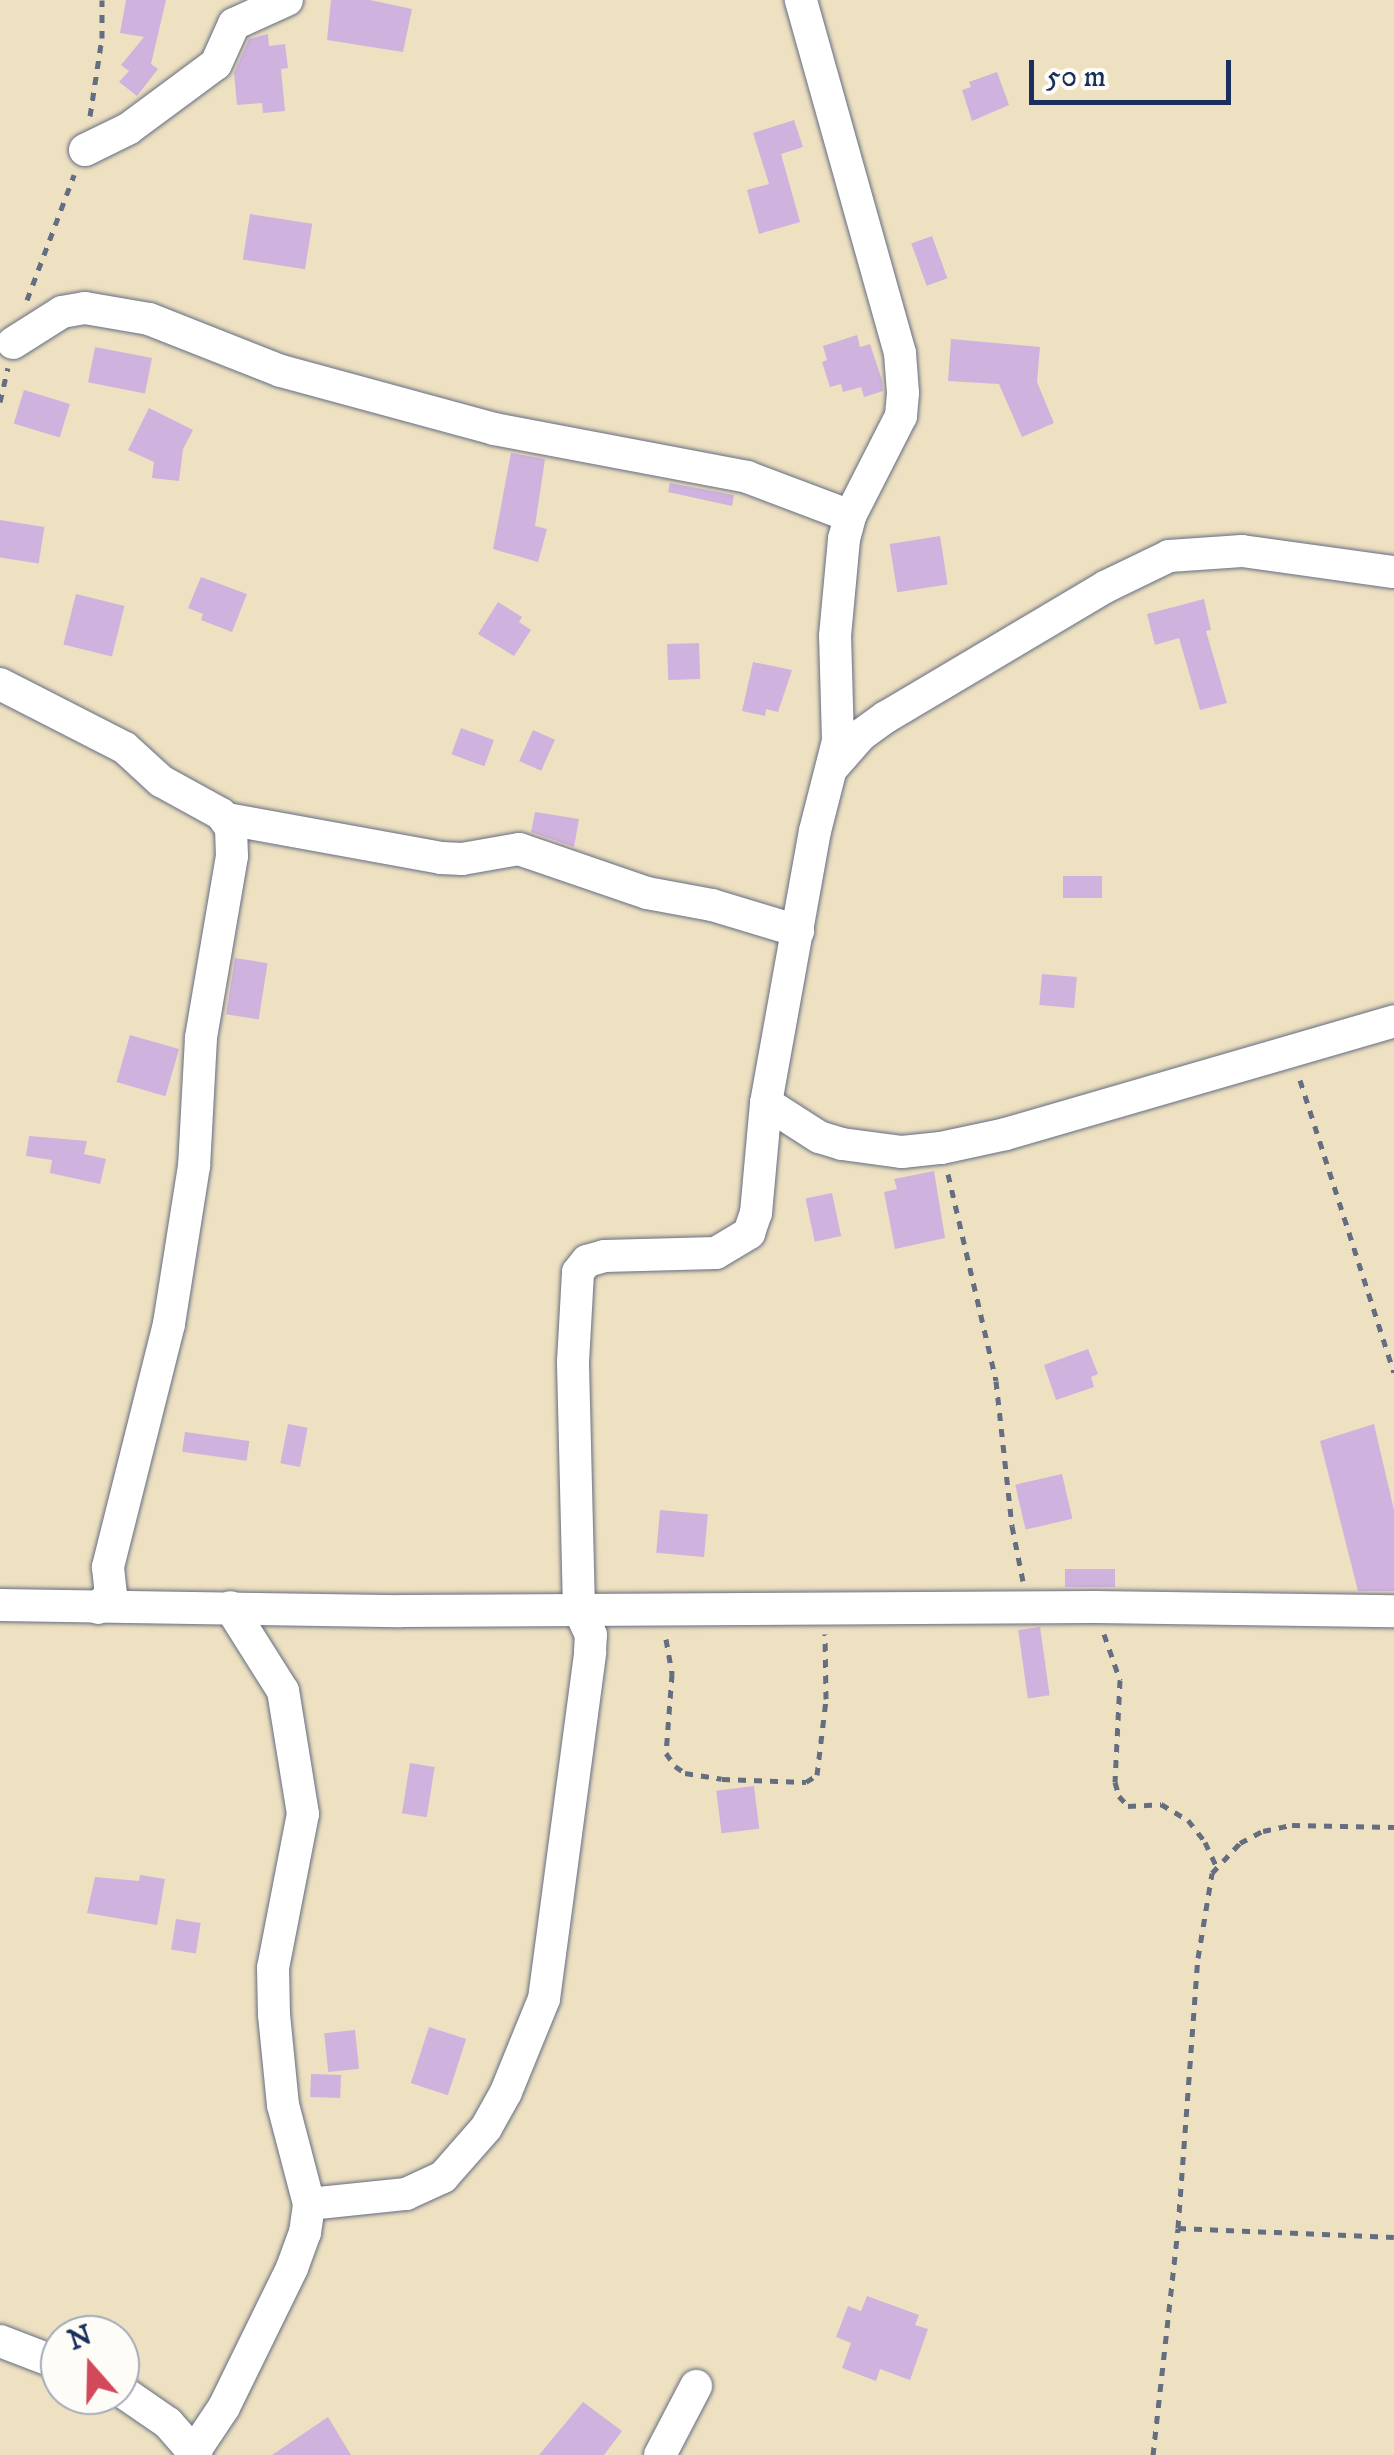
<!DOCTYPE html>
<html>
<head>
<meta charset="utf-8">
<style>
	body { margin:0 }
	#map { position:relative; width:1394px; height:2455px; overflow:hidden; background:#eee1c1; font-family:"IM FELL DW Pica",serif }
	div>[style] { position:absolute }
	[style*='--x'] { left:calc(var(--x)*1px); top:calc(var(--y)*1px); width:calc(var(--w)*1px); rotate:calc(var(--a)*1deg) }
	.building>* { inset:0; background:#cfb2dd; transform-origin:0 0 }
	.path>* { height:5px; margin-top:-2.5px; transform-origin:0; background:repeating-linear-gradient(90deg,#656d81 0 8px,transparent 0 16px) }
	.roads { filter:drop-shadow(0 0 2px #656d81) drop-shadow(0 0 2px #656d81) }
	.minor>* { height:32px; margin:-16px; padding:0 16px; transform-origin:16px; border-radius:16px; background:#fff }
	span { translate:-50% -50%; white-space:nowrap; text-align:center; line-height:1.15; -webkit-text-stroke:10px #fdfcf7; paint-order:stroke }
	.north { position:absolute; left:40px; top:2315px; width:100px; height:100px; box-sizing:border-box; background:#fdfcf7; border:2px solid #a3aaba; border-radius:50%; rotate:340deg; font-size:28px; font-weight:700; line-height:40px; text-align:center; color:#1b2f5e }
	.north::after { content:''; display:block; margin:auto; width:35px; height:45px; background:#d1495b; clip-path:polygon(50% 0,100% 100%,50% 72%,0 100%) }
	.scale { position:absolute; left:1029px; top:60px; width:202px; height:45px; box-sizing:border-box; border:5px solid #1b2f5e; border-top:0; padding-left:12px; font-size:30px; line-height:35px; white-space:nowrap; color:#1b2f5e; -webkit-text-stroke:8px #fdfcf7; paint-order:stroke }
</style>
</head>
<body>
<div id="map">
	<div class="building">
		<i style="clip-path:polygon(126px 0,166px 0,151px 64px,158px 69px,137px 96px,119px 82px,129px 71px,121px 65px,144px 37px,120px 33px)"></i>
		<i style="clip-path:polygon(331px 0,370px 0,412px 9px,403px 52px,327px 40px)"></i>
		<i style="clip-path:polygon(268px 34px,269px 46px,285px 44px,288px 68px,281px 69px,285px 111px,263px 113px,262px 103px,237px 105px,234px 73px,249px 39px)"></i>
		<i style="clip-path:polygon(997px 72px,1009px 105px,972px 121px,962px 90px,971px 87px,969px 82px)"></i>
		<i style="clip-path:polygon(794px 120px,803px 147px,781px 154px,800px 222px,759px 234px,747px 190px,769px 184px,753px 133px)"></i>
		<i style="left:250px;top:214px;width:63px;height:46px;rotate:9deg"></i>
		<i style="left:932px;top:236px;width:45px;height:22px;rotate:70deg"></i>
		<i style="clip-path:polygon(857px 335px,860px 347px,870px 344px,882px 380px,883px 391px,864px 397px,861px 387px,843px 392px,841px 384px,830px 387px,822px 362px,827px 360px,823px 346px)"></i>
		<i style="clip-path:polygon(951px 339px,1040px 347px,1037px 382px,1054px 423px,1022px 437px,999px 384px,948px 381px)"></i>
		<i style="left:95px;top:347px;width:58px;height:36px;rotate:11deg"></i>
		<i style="left:24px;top:390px;width:48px;height:35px;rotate:17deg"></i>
		<i style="clip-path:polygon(149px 408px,193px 430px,183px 449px,179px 481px,152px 478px,154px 462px,128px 450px)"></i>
		<i style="clip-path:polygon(511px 453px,545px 459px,535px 526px,547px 529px,538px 562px,493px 549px)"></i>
		<i style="clip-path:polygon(670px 483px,734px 495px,732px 506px,668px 492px)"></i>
		<i style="left:0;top:520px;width:45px;height:37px;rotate:9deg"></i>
		<i style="left:940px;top:536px;width:49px;height:51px;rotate:81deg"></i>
		<i style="clip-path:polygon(201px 577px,247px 594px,232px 632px,201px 620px,203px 614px,188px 608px)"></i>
		<i style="left:76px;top:594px;width:50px;height:52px;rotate:14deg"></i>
		<i style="clip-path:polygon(1204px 599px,1211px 630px,1206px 631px,1227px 703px,1200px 710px,1179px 638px,1155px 645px,1147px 614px)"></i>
		<i style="clip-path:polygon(498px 602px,522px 617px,519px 622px,531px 630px,514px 656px,478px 634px)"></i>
		<i style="left:699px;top:643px;width:36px;height:32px;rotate:88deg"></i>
		<i style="clip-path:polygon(753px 662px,792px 670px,778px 712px,766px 709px,765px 716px,742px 711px)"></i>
		<i style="left:461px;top:728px;width:35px;height:28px;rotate:20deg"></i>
		<i style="left:533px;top:730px;width:24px;height:34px;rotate:24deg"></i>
		<i style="clip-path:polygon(535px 812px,579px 819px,574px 847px,531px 832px)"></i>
		<i style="left:1063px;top:876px;width:39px;height:22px"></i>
		<i style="left:235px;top:958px;width:33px;height:57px;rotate:9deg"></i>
		<i style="left:1042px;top:974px;width:35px;height:31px;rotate:5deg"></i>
		<i style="left:130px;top:1035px;width:51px;height:49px;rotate:16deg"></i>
		<i style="clip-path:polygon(29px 1136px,87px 1141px,84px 1154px,106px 1159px,100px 1184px,50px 1173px,52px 1160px,26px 1156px)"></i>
		<i style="clip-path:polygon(934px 1171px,945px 1238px,895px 1249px,884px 1192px,897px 1189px,894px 1179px)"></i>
		<i style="left:832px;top:1193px;width:44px;height:27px;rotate:78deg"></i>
		<i style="clip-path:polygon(1088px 1349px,1098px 1374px,1091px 1377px,1094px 1387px,1056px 1400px,1044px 1365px)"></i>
		<i style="left:288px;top:1424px;width:20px;height:40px;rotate:11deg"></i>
		<i style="clip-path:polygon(1374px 1424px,1394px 1510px,1394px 1591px,1358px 1591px,1320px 1441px)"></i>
		<i style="left:185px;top:1432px;width:65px;height:20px;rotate:8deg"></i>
		<i style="left:1062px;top:1474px;width:46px;height:48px;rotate:77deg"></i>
		<i style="left:660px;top:1510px;width:48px;height:43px;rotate:5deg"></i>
		<i style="left:1065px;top:1569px;width:50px;height:18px"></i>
		<i style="left:1040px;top:1627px;width:69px;height:22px;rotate:82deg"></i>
		<i style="left:410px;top:1763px;width:25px;height:51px;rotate:9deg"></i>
		<i style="left:754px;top:1786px;width:43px;height:38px;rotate:83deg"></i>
		<i style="clip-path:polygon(140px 1875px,165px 1879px,157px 1925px,87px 1913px,95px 1877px,139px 1881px)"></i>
		<i style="left:176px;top:1919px;width:25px;height:31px;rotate:9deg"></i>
		<i style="left:429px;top:2027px;width:39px;height:59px;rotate:18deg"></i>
		<i style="left:355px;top:2030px;width:39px;height:31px;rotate:84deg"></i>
		<i style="left:311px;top:2074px;width:30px;height:23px;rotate:2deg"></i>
		<i style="clip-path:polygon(867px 2296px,919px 2315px,915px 2325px,928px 2329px,910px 2380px,880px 2369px,876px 2381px,842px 2368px,851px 2343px,836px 2337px,848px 2306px,861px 2311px)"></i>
		<i style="clip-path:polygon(583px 2402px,622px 2431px,604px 2455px,539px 2455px)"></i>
		<i style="clip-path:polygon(328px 2417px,351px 2455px,272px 2455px)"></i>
	</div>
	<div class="path">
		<i style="--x:90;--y:116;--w:79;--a:-81.3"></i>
		<i style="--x:102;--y:38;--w:38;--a:-90"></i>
		<i style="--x:27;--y:300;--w:134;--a:-69.4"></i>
		<i style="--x:0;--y:402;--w:35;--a:-77"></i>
		<i style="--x:1300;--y:1080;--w:307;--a:72.2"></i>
		<i style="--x:948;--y:1174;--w:212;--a:76.9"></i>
		<i style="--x:996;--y:1381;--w:146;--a:83.7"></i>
		<i style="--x:1012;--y:1526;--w:56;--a:78.7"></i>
		<i style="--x:1104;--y:1634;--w:49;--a:70.8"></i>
		<i style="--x:1120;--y:1680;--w:102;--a:92.8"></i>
		<i style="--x:1115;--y:1782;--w:15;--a:74"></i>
		<i style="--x:1119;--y:1796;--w:13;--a:48"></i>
		<i style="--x:1128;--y:1806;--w:33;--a:-3"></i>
		<i style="--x:1161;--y:1804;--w:31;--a:31"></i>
		<i style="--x:1188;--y:1820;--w:28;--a:52"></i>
		<i style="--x:1205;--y:1842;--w:26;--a:65"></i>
		<i style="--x:666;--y:1639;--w:36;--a:80"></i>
		<i style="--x:672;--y:1674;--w:79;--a:94.3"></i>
		<i style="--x:666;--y:1753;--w:16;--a:55"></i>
		<i style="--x:675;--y:1766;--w:12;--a:35"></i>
		<i style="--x:685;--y:1773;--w:37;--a:9"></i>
		<i style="--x:722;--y:1779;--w:84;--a:2"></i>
		<i style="--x:806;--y:1782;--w:13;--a:-32"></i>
		<i style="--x:817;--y:1775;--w:77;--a:-83.2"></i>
		<i style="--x:826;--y:1699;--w:65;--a:-90.9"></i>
		<i style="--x:1178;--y:2228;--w:216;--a:2.4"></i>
		<i style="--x:1153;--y:2455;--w:228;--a:-83.7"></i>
		<i style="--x:1178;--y:2228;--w:271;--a:-85.8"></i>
		<i style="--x:1198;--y:1958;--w:86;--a:-80.6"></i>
		<i style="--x:1212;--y:1873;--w:41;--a:-47"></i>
		<i style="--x:1240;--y:1843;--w:26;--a:-28"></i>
		<i style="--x:1263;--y:1831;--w:30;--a:-12"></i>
		<i style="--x:1292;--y:1825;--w:102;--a:1.1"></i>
	</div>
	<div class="roads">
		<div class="minor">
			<i style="--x:85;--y:150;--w:48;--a:-26"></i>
			<i style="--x:128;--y:129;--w:109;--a:-36.5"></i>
			<i style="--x:216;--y:64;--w:44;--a:-65.8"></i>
			<i style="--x:234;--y:24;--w:58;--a:-24.4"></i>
			<i style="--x:13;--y:343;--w:58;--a:-32.3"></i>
			<i style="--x:62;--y:312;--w:23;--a:-10"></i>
			<i style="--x:85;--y:308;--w:65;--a:9.8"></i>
			<i style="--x:149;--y:319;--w:142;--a:21.5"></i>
			<i style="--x:281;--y:371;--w:221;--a:15.2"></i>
			<i style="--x:494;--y:429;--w:258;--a:10.7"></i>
			<i style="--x:747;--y:477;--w:110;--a:20.7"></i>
			<i style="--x:0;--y:684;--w:140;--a:27.1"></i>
			<i style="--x:125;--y:748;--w:49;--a:42.5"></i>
			<i style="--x:161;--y:781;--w:68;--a:28.8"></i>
			<i style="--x:221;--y:814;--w:17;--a:54"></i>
			<i style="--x:231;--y:828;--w:28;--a:88"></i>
			<i style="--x:232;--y:856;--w:185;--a:99.7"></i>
			<i style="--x:201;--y:1038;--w:128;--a:93.1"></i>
			<i style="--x:194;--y:1166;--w:160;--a:99"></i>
			<i style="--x:169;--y:1324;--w:251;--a:104.1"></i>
			<i style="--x:108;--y:1567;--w:27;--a:84"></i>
			<i style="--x:111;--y:1594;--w:19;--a:133"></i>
			<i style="--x:833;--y:767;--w:43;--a:-48.8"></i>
			<i style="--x:861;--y:735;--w:31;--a:-36"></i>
			<i style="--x:886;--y:717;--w:255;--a:-30.7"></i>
			<i style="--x:1105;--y:587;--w:71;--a:-25.8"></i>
			<i style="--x:1169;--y:556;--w:73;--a:-3.9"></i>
			<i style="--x:1242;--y:551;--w:153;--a:7.9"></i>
			<i style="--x:227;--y:819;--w:218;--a:10.3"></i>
			<i style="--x:441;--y:858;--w:21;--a:3"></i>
			<i style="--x:462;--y:859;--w:58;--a:-10"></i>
			<i style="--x:519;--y:849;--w:135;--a:19"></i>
			<i style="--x:647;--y:893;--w:66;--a:10.5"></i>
			<i style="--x:712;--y:905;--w:90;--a:16.8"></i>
			<i style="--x:766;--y:1103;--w:63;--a:32.7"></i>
			<i style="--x:819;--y:1137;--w:24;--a:17"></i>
			<i style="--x:842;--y:1144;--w:61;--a:7.6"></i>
			<i style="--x:902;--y:1152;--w:39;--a:-6"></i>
			<i style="--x:941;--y:1148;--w:66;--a:-12.2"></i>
			<i style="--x:1006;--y:1134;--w:404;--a:-16.2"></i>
			<i style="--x:0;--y:1605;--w:401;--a:0.9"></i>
			<i style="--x:401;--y:1611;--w:694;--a:-0.33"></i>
			<i style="--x:1095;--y:1607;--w:299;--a:0.8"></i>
			<i style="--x:309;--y:2204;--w:98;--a:-5.9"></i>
			<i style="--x:406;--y:2194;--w:41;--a:-24.7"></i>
			<i style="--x:443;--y:2177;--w:65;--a:-48.7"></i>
			<i style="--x:486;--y:2128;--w:41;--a:-60.9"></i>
			<i style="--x:506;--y:2092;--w:100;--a:-67.8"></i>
			<i style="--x:544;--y:1999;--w:350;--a:-82.4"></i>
			<i style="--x:590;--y:1652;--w:17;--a:-87"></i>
			<i style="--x:591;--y:1635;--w:29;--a:-115"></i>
			<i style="--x:579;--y:1609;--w:247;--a:-91.4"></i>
			<i style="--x:573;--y:1362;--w:90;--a:-86.8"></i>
			<i style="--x:578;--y:1272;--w:14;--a:-51"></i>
			<i style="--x:587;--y:1261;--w:18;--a:-16"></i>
			<i style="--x:604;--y:1256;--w:112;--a:-1.5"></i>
			<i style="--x:716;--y:1253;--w:39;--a:-31"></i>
			<i style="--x:749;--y:1233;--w:21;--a:-71"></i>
			<i style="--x:756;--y:1213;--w:110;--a:-84.8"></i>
			<i style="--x:766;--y:1103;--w:276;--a:-79.8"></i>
			<i style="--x:815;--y:831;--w:93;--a:-75.7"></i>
			<i style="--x:838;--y:741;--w:105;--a:-91.6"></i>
			<i style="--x:835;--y:636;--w:97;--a:-84.7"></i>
			<i style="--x:844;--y:539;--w:24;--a:-75"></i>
			<i style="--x:850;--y:516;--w:112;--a:-63"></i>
			<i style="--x:901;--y:416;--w:23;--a:-85"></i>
			<i style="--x:903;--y:393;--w:40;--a:-94.3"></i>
			<i style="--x:900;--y:353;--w:367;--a:-105.7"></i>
			<i style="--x:0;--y:2341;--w:64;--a:21"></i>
			<i style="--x:120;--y:2390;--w:58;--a:34.5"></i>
			<i style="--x:168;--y:2423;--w:43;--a:48.8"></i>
			<i style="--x:194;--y:2452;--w:54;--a:-56.3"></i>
			<i style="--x:224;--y:2407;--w:155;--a:-63.9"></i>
			<i style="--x:292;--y:2268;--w:37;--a:-70"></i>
			<i style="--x:305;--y:2233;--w:29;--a:-82"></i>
			<i style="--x:309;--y:2204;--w:102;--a:-104.7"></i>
			<i style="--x:283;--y:2105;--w:90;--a:-95.7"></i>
			<i style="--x:274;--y:2015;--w:47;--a:-91.2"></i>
			<i style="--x:273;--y:1968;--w:157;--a:-79"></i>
			<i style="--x:303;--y:1814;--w:125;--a:-99.2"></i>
			<i style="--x:283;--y:1691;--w:99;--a:-122.2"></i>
			<i style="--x:660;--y:2455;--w:78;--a:-62.4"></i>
		</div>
	</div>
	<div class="north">N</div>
	<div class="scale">50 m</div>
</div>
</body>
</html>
